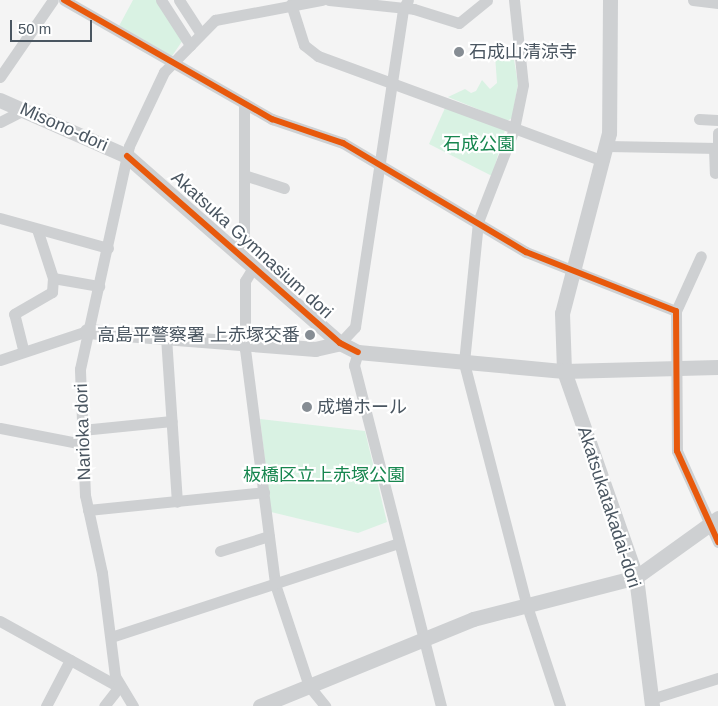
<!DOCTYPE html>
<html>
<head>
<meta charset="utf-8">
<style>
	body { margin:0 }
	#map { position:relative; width:718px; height:706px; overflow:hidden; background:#f4f4f4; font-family:Arial,"Noto Sans JP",sans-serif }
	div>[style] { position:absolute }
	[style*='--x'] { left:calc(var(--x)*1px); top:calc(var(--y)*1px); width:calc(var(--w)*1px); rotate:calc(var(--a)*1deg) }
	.green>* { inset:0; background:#d9f2e3 }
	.minor>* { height:11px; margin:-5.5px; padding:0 5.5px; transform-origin:5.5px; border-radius:5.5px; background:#ced0d2 }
	.tertiary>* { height:15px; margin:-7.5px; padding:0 7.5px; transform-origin:7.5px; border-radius:7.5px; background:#ced0d2 }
	.cycleway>* { height:6px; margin:-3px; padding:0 3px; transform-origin:3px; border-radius:3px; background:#e8590c }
	.dots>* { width:14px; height:14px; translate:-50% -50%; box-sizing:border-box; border:2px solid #fff; border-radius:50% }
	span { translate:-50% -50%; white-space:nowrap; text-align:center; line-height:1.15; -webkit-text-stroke:4.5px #fff; paint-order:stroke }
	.poi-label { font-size:18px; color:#4a5661 }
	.left { translate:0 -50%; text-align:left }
	.right { translate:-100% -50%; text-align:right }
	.street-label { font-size:18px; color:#4a5661 }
	.park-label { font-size:18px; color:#17864f }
	.scale { position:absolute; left:10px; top:20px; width:82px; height:22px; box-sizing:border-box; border:2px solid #4a5661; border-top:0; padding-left:6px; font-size:15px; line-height:18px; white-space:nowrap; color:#4a5661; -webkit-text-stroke:4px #fff; paint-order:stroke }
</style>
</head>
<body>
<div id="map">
	<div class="green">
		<i style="clip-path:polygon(133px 0,157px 0,183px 40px,172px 56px,119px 26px)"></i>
		<i style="clip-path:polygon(513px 53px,518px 84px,512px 118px,507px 121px,448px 97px,465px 89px,471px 93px,476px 91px,482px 80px,490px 89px,497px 83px,495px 55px)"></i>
		<i style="clip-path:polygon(445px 108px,505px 130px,492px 176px,429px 144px)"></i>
		<i style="clip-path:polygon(260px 419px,365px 431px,387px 522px,358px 533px,271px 512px)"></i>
	</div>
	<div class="minor">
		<i style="--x:64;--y:0;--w:240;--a:29.8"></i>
		<i style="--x:272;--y:119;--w:75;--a:18.7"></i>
		<i style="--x:343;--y:143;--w:213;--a:30.8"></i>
		<i style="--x:526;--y:252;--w:161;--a:21.5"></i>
		<i style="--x:676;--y:311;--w:140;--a:89.6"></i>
		<i style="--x:677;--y:451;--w:100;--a:65.7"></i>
		<i style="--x:161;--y:0;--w:54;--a:57.2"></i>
		<i style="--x:179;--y:0;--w:40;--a:57.1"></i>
		<i style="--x:329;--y:0;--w:85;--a:6"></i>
		<i style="--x:414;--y:9;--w:47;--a:17.3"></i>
		<i style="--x:459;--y:23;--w:36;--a:-39"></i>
		<i style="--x:514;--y:0;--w:85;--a:84"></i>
		<i style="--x:523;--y:85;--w:45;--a:101.6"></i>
		<i style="--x:514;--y:129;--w:100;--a:111.2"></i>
		<i style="--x:478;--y:222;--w:142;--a:95.7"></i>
		<i style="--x:464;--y:363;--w:251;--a:75.5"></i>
		<i style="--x:527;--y:606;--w:105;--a:71.7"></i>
		<i style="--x:693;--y:0;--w:25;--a:7"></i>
		<i style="--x:291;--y:4;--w:43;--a:72.4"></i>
		<i style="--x:304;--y:45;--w:18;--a:38"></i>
		<i style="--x:318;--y:56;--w:304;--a:20.2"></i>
		<i style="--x:0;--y:77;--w:93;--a:-55.5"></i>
		<i style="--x:699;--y:119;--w:19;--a:3"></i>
		<i style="--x:0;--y:122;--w:27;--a:-27"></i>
		<i style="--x:607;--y:146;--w:111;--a:1"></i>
		<i style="--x:714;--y:148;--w:25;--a:88"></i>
		<i style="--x:718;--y:148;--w:15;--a:-90"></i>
		<i style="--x:244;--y:175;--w:42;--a:18"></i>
		<i style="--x:0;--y:218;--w:112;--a:15.5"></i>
		<i style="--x:37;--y:229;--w:52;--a:71.9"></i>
		<i style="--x:53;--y:278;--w:47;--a:9.9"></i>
		<i style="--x:236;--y:251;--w:17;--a:-62"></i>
		<i style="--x:244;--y:236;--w:133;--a:-90"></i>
		<i style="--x:254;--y:266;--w:17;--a:121"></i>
		<i style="--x:245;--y:281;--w:68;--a:90"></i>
		<i style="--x:245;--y:349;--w:237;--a:82.7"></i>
		<i style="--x:275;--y:584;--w:108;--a:71.6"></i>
		<i style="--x:309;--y:686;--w:26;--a:51"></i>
		<i style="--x:676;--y:311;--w:60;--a:-65.6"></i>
		<i style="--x:166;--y:337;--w:165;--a:86.2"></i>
		<i style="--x:340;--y:343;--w:22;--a:-47"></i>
		<i style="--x:355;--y:327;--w:322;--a:-81.4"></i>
		<i style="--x:403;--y:9;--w:10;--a:-61"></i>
		<i style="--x:23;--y:349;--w:36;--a:-104"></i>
		<i style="--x:14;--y:314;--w:44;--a:-30.1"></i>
		<i style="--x:52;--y:292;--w:14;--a:-86"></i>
		<i style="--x:358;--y:352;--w:14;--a:107"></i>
		<i style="--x:354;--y:365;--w:352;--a:75.7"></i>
		<i style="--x:0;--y:360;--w:92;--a:-18.4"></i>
		<i style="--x:0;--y:428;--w:85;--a:10.9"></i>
		<i style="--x:82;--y:430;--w:90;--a:-5.7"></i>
		<i style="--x:88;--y:510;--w:177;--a:-5.8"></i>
		<i style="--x:220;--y:551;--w:51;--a:-17"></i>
		<i style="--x:0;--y:621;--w:136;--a:29"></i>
		<i style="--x:119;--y:687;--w:24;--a:128"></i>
		<i style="--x:111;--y:637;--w:303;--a:-18.1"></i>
		<i style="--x:651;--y:699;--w:70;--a:-17.4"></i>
		<i style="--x:46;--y:706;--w:52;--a:-62.4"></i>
		<i style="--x:133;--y:706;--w:35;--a:-121"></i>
		<i style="--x:115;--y:676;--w:104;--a:-97.2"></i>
		<i style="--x:102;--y:573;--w:80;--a:-102.3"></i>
		<i style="--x:85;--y:495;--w:126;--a:-92.3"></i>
		<i style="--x:80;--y:369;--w:228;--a:-77.6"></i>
		<i style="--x:129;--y:146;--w:82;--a:-64.7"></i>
		<i style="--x:164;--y:72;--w:73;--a:-45.6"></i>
		<i style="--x:215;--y:20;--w:109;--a:-10.6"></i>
	</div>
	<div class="tertiary">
		<i style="--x:610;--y:0;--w:133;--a:90.4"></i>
		<i style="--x:609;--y:133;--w:186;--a:104.6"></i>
		<i style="--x:562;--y:313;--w:58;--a:88"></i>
		<i style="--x:564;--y:371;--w:218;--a:70.7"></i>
		<i style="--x:636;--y:577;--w:130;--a:82.9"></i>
		<i style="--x:0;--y:100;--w:139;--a:23.8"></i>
		<i style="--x:127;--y:156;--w:283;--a:41.3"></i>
		<i style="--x:340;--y:343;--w:20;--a:27"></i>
		<i style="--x:358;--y:352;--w:207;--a:5.3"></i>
		<i style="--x:564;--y:371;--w:154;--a:-1.5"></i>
		<i style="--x:87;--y:331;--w:229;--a:4.5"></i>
		<i style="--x:315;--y:349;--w:26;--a:-13"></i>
		<i style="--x:260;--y:706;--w:230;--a:-22.2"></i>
		<i style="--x:473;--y:619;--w:168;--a:-14.4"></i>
		<i style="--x:636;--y:577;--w:101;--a:-35.7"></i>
	</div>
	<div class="cycleway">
		<i style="--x:64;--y:0;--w:240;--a:29.8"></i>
		<i style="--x:272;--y:119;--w:75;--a:18.7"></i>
		<i style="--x:343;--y:143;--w:213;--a:30.8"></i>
		<i style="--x:526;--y:252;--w:161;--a:21.5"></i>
		<i style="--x:676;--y:311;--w:140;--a:89.6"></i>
		<i style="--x:677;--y:451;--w:100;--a:65.7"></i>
		<i style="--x:127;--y:156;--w:283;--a:41.3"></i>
		<i style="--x:340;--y:343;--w:20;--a:27"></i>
	</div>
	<div class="dots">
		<i style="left:459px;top:52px;background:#868d94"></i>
		<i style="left:310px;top:335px;background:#868d94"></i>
		<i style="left:307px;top:407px;background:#868d94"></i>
	</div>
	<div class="poi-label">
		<span class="left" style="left:469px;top:52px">石成山清涼寺</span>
		<span class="right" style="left:300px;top:335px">高島平警察署 上赤塚交番</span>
		<span class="left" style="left:317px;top:407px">成増ホール</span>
	</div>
	<div class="street-label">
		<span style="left:64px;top:127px;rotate:24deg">Misono-dori</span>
		<span style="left:252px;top:245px;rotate:42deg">Akatsuka Gymnasium dori</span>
		<span style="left:83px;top:432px;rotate:-92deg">Narioka dori</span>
		<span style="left:609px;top:507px;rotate:72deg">Akatsukatakadai-dori</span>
	</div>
	<div class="park-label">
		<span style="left:479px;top:144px">石成公園</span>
		<span style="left:324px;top:475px">板橋区立上赤塚公園</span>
	</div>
	<div class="scale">50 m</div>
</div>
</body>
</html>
